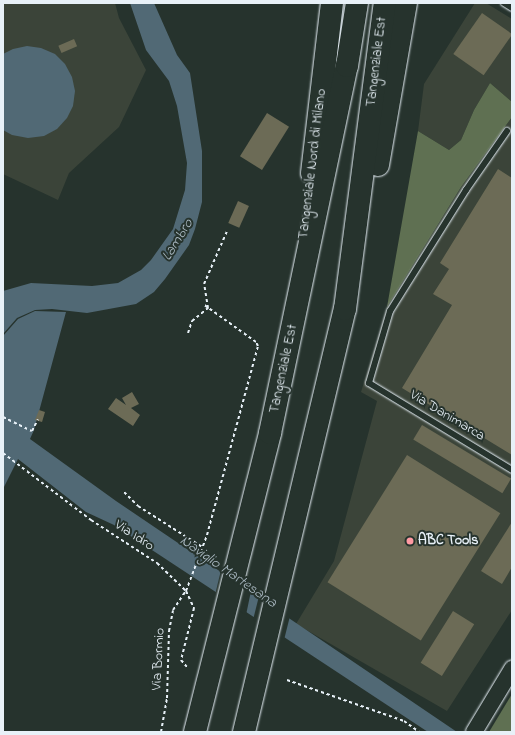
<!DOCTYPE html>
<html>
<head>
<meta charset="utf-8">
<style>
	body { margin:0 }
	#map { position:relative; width:515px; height:735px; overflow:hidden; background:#26332d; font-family:"Indie Flower",sans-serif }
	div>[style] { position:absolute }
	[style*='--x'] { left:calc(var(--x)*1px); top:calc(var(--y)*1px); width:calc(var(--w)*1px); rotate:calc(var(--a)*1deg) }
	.built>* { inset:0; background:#3b4439 }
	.green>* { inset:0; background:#5f7052 }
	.water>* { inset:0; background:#516975 }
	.pier>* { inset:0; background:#26332d }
	.building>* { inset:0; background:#6c6b56; transform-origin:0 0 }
	.path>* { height:2px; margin-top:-1px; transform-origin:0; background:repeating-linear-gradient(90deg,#e8f1f8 0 3px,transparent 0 6px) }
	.roads { filter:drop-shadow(0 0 1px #e8f1f8) drop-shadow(0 0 1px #e8f1f8) }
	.service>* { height:6px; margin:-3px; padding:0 3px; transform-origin:3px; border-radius:3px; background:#26332d }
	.tertiary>* { height:16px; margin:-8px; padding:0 8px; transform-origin:8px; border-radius:8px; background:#26332d }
	.motorway>* { height:22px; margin:-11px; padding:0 11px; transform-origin:11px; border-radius:11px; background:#26332d }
	.dots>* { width:11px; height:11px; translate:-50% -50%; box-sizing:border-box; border:2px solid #26332d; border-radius:50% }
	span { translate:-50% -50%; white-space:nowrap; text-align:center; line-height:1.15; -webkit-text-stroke:4px #26332d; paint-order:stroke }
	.street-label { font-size:14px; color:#e8f1f8 }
	.poi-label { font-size:14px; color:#e8f1f8; font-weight:700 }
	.left { translate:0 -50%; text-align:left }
	.water-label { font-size:15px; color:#acbbc4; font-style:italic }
	.frame { position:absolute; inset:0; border:4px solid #e8f1f8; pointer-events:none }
</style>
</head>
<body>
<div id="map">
	<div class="built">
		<i style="clip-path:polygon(3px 3px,115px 3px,119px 18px,146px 70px,119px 127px,69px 173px,58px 200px,3px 174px)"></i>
		<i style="clip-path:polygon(475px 3px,486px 3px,512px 19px,512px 102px,490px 83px,474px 110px,461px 140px,449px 150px,418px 131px,424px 84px)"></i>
		<i style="clip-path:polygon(512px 117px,512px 610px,447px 711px,296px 624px,334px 561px,377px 401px,361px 392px,387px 307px,461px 187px)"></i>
	</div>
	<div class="green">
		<i style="clip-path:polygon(490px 83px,512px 102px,512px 117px,461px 187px,387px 307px,418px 131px,449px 150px,461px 140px,474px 110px)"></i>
		<i style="clip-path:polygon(512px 694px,512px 732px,489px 732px)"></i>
	</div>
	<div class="water">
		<i style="clip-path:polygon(130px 3px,154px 3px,177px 55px,190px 73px,202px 151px,202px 202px,195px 229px,189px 245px,165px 279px,154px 292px,136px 304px,87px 313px,52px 309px,35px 310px,17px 318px,3px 334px,3px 291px,31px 283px,92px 286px,118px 283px,141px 270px,151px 260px,173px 229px,185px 190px,187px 163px,177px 106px,169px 81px,146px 50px)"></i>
		<i style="clip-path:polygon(27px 46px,41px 48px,55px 54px,65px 64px,72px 77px,75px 91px,73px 106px,67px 118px,57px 129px,44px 136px,28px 138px,12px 135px,3px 130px,3px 54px,13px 49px)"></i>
		<i style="clip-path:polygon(35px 311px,66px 312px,34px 430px,30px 439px,116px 501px,457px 732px,428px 732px,114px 525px,86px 512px,18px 459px,3px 489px,3px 336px,18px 319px)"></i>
	</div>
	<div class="pier">
		<i style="clip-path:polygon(221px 570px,251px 591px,246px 615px,215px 595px)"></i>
		<i style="clip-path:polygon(259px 596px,290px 616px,284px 640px,253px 620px)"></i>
	</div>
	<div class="building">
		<i style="left:482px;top:13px;width:37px;height:50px;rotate:35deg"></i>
		<i style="left:74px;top:39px;width:8px;height:17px;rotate:67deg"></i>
		<i style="left:267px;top:113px;width:26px;height:51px;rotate:32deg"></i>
		<i style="clip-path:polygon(498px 169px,512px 178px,512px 455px,402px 388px,452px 305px,433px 294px,449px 269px,440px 263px)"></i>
		<i style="left:238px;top:201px;width:12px;height:24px;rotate:24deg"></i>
		<i style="clip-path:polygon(132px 392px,139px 404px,131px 408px,140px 415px,133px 426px,108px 409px,116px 398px,126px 405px,122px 398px)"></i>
		<i style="clip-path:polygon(39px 410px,45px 412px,42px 422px,35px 420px)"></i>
		<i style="left:422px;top:425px;width:104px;height:17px;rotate:31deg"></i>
		<i style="left:407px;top:455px;width:110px;height:150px;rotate:32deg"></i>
		<i style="clip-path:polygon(512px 522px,512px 567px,502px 584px,481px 571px)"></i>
		<i style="left:453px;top:611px;width:25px;height:61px;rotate:32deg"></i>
	</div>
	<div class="path">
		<i style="--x:188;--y:333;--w:13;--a:-72"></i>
		<i style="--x:192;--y:321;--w:21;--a:-39"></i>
		<i style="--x:208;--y:308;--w:24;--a:-99"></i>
		<i style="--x:204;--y:284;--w:58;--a:-66.5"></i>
		<i style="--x:3;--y:417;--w:32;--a:26"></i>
		<i style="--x:32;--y:431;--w:13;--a:-63"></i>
		<i style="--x:3;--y:453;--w:111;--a:37.3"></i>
		<i style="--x:91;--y:520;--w:79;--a:33.1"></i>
		<i style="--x:157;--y:563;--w:40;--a:44"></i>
		<i style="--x:186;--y:591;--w:19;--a:65"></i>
		<i style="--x:194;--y:608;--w:54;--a:104"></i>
		<i style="--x:181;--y:660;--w:9;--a:49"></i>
		<i style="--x:124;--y:492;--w:20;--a:45"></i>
		<i style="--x:138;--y:506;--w:76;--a:32.6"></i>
		<i style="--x:287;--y:680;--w:124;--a:19.3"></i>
		<i style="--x:404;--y:721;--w:19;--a:36"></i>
		<i style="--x:161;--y:732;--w:35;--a:-80"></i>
		<i style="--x:167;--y:698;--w:67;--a:-88.3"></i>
		<i style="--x:169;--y:631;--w:21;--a:-79"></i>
		<i style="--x:173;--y:610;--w:23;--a:-56"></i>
		<i style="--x:186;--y:591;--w:60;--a:-69.4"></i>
		<i style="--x:207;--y:535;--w:196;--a:-74.9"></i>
		<i style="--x:258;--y:346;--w:4;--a:-117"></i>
		<i style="--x:256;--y:342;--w:65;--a:-144.4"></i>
	</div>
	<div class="roads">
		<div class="service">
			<i style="--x:504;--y:3;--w:9;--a:32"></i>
			<i style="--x:507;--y:131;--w:72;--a:124.8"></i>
			<i style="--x:466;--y:190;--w:143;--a:122.1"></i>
			<i style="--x:390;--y:311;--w:75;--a:106.3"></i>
			<i style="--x:369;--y:383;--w:167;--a:31.3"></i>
		</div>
		<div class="tertiary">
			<i style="--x:474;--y:732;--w:74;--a:-58.9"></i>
		</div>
		<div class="motorway">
			<i style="--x:378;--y:165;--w:164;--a:-80.2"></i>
			<i style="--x:312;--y:173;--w:171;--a:-83.3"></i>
			<i style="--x:195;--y:732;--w:308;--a:-75.9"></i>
			<i style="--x:270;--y:433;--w:375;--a:-78.2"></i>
			<i style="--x:347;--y:66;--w:64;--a:-81"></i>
			<i style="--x:244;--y:732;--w:435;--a:-76.6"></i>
			<i style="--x:345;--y:309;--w:309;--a:-82.6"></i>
		</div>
	</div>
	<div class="dots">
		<i style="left:410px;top:541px;background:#ff9aa2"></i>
	</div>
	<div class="street-label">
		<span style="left:377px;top:62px;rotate:-83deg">Tangenziale Est</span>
		<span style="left:313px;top:164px;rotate:-83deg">Tangenziale Nord di Milano</span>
		<span style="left:284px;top:369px;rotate:-78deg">Tangenziale Est</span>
		<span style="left:447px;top:416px;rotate:31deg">Via Danimarca</span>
		<span style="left:134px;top:536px;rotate:33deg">Via Idro</span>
		<span style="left:159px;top:659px;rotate:-87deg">Via Bormio</span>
	</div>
	<div class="poi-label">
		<span class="left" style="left:418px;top:541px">ABC Tools</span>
	</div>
	<div class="water-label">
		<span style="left:178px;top:240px;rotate:-58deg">Lambro</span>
		<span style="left:228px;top:572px;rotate:35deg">Naviglio Martesana</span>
	</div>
	<div class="frame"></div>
</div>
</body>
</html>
